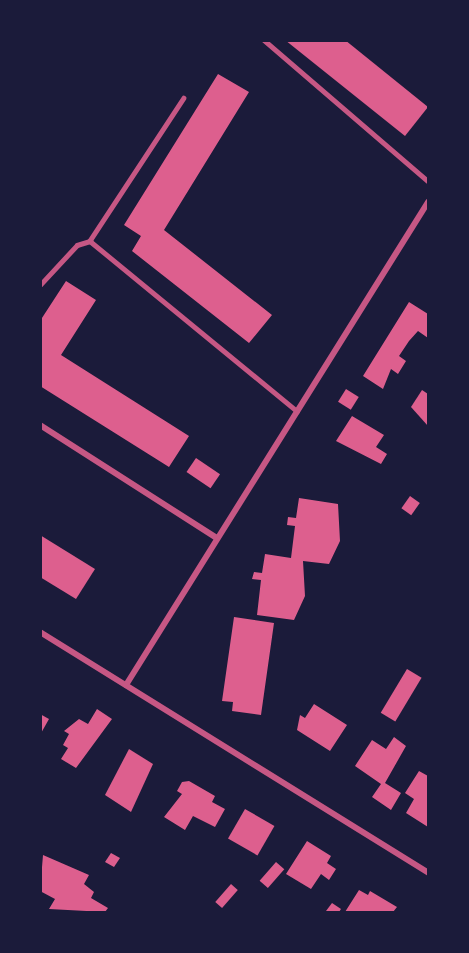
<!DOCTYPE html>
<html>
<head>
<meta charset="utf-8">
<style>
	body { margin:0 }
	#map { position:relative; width:469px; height:953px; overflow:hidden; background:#1b1b3a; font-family:Mulish,sans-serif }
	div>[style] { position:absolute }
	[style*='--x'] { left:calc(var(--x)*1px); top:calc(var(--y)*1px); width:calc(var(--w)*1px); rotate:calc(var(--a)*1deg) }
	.building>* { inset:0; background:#dd5f8e; transform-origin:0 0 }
	.service>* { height:4.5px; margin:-2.25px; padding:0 2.25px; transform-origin:2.25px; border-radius:2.25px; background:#c65784 }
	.minor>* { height:6px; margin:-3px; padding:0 3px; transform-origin:3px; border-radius:3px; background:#c65784 }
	span { translate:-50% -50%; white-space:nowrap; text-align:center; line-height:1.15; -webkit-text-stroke:4.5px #1b1b3a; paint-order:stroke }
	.frame { position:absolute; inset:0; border:42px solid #1b1b3a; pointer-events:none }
</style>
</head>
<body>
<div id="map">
	<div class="building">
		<i style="clip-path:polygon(285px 40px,345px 40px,428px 107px,405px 136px)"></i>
		<i style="clip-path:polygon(218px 74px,249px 92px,164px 230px,272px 315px,249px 343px,132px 251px,141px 236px,124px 225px)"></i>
		<i style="clip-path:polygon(66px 281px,96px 300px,61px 355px,189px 436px,169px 467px,40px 386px,40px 321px)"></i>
		<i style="clip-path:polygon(409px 302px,428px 314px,428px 338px,418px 331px,409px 341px,399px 356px,406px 361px,398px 374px,391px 369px,383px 389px,363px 376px)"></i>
		<i style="left:346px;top:389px;width:15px;height:15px;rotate:32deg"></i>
		<i style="clip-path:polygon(422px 390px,428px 394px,428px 426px,411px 407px)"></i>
		<i style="clip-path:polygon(352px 416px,384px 435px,376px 447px,387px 454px,381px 464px,336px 441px)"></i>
		<i style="left:196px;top:458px;width:29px;height:17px;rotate:34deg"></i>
		<i style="left:410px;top:496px;width:12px;height:15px;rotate:35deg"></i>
		<i style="clip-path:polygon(299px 498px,338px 504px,340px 541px,329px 564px,303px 561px,305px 596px,294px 620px,257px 615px,261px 580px,252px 579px,254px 572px,262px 573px,265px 554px,291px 558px,295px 526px,287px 525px,288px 517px,296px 518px)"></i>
		<i style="clip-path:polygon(40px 535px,95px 569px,76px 599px,40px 577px)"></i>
		<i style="clip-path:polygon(234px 617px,274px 623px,261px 715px,232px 711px,233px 702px,222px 701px)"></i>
		<i style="left:407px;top:669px;width:17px;height:51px;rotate:31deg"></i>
		<i style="clip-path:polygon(314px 704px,347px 725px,330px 751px,297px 730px,300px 715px,305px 718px)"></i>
		<i style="clip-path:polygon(97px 709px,112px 719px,76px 768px,61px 759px,68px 748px,63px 745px,69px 734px,64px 731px,79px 719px,88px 724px)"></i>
		<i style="clip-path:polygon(40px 714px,49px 719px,40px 735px)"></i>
		<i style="clip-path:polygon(394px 737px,406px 746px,385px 783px,401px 793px,391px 810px,372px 797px,381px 784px,355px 766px,372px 740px,386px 749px)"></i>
		<i style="clip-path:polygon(129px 749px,153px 764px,131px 812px,105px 795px)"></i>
		<i style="clip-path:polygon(419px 771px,428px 776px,428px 827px,406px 813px,414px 799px,405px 793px)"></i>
		<i style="clip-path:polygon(189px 781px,215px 796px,212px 802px,225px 809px,215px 827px,193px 816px,185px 830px,164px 817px,182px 794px,177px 791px,182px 782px)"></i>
		<i style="left:245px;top:809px;width:34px;height:34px;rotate:30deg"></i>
		<i style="clip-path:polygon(307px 841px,331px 856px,327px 863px,336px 869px,329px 880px,321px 874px,311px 889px,286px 874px)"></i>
		<i style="clip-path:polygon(111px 853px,120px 858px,114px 867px,105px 862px)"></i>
		<i style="clip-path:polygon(43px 855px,89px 875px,84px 884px,94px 892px,91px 898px,108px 908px,105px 912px,49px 909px,55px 899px,40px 891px)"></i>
		<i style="left:276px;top:862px;width:11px;height:25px;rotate:41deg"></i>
		<i style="left:231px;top:884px;width:9px;height:24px;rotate:41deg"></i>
		<i style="clip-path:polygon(359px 890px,368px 895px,370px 891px,397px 907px,393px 912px,345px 912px)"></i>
		<i style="clip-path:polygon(332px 903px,341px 909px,339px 912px,326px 911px)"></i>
	</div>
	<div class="service">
		<i style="--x:264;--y:40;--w:216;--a:40.7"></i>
		<i style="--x:184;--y:98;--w:171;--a:123.3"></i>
		<i style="--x:90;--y:241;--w:268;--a:39.4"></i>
		<i style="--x:40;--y:285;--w:54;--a:-47.2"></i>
		<i style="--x:77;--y:245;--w:14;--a:-17"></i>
	</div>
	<div class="minor">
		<i style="--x:40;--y:425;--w:210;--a:32.6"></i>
		<i style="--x:40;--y:632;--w:457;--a:31.8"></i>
		<i style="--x:126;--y:685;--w:570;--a:-57.98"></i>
	</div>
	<div class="frame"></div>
</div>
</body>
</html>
